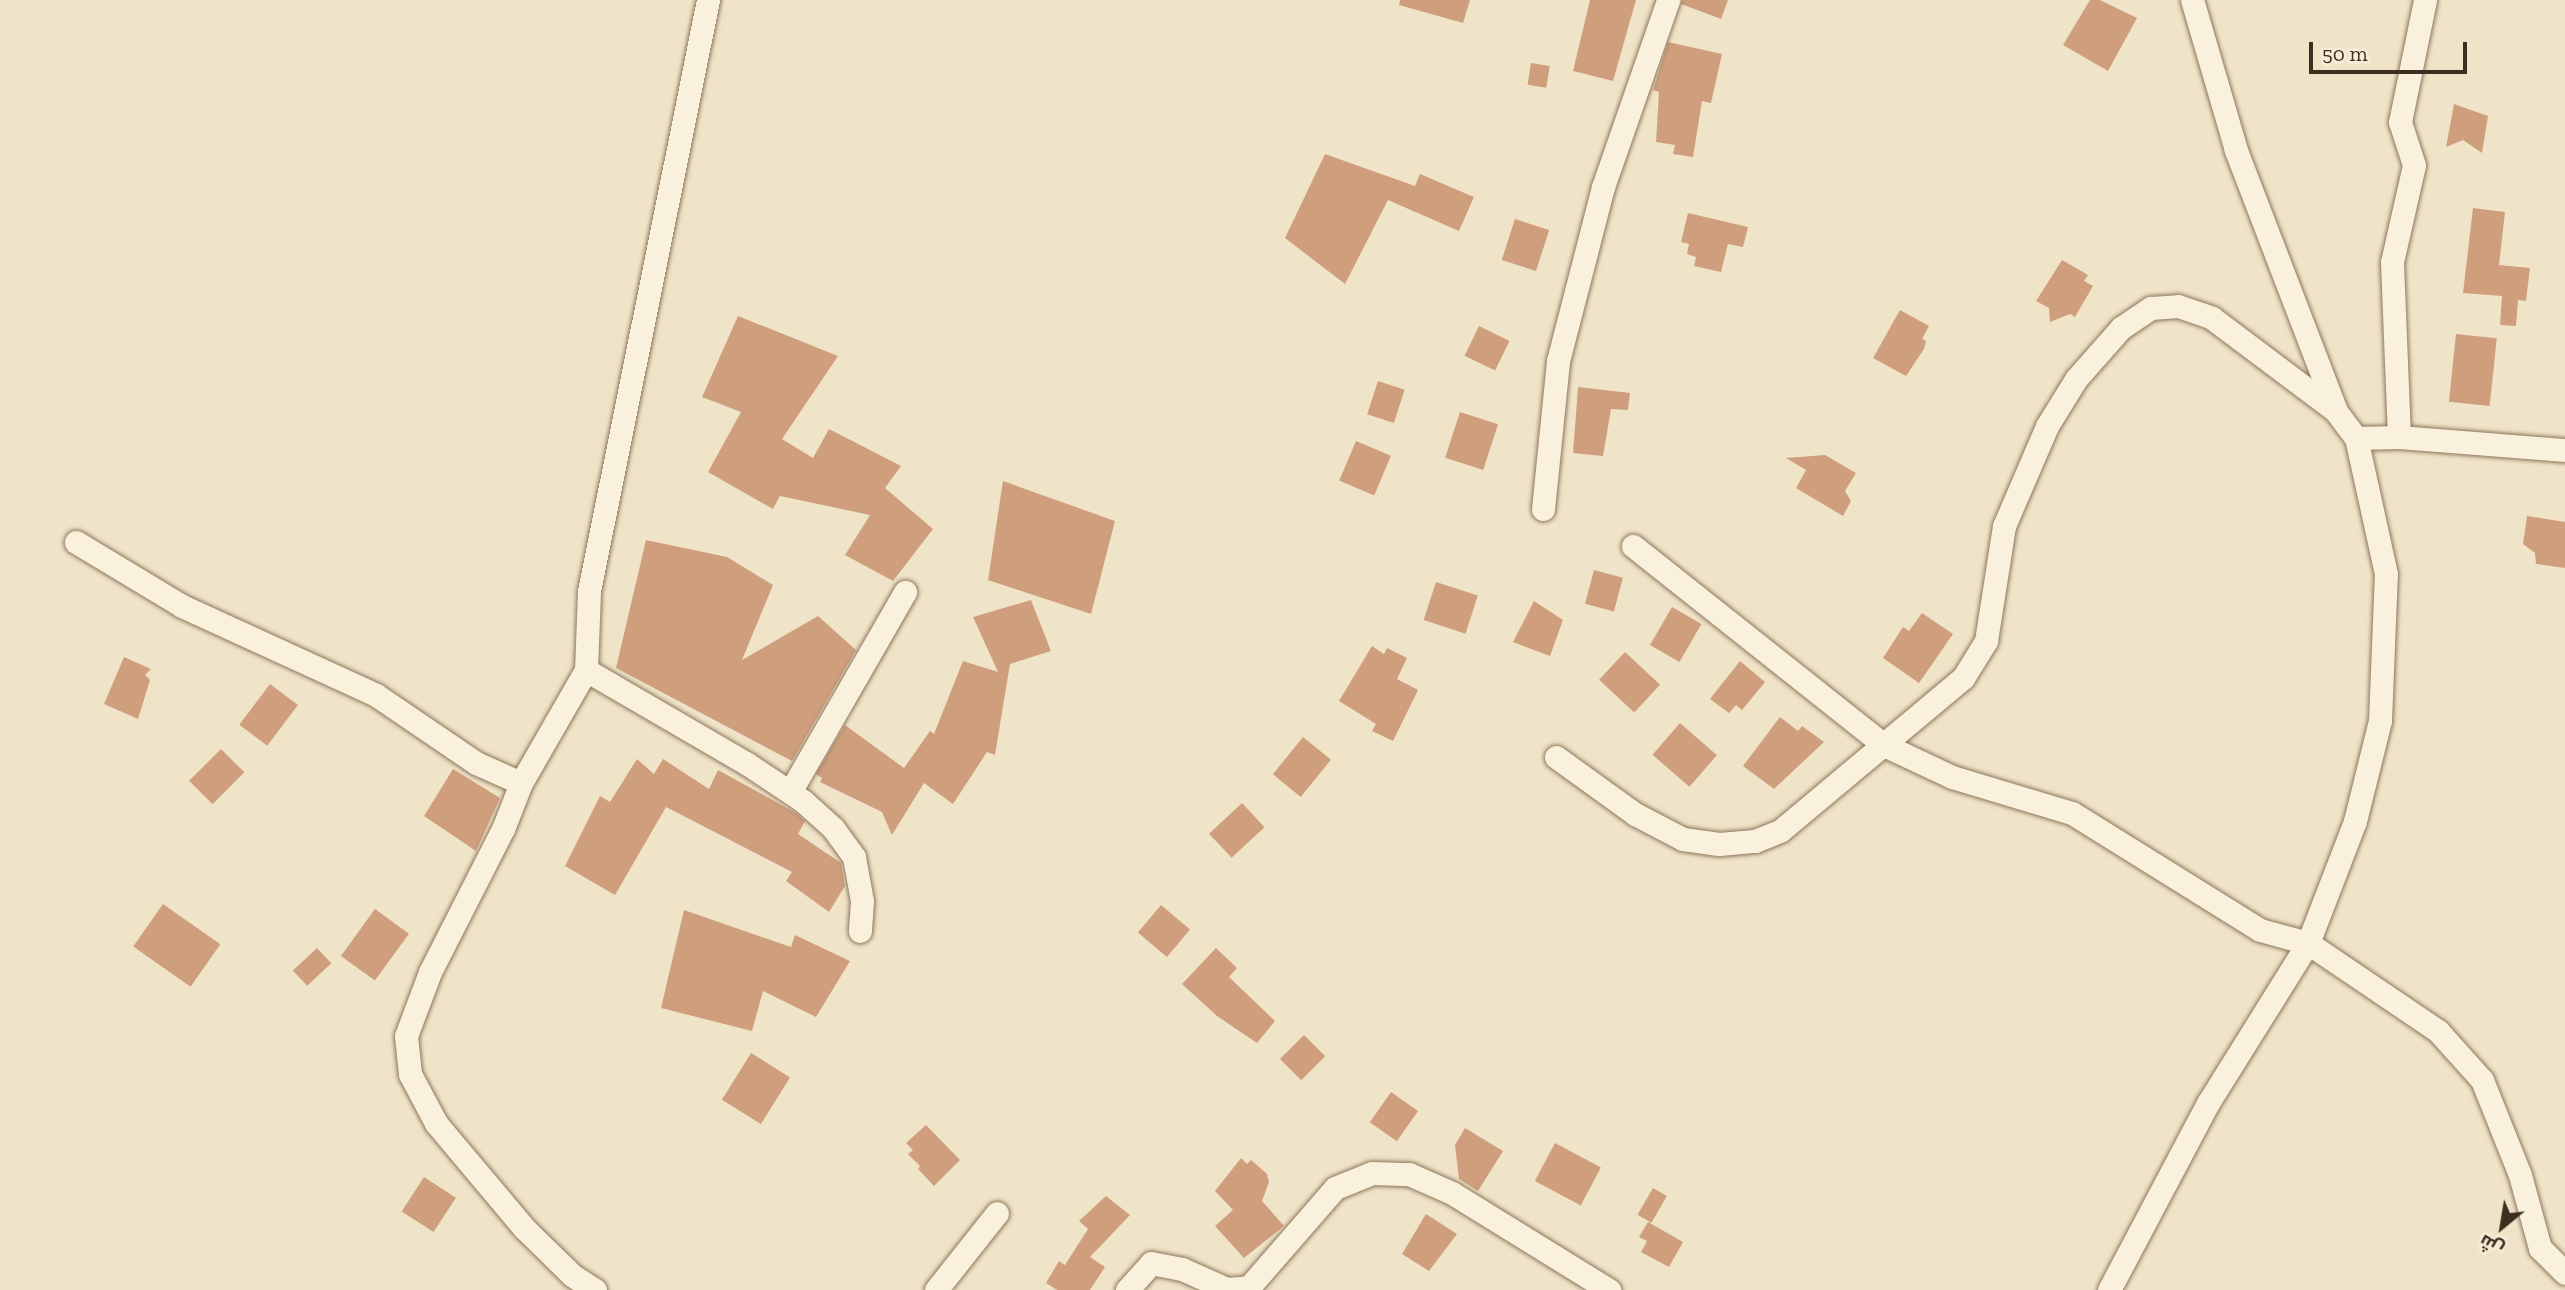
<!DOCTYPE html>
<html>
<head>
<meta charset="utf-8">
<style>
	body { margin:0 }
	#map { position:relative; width:2565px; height:1290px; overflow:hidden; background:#f0e4c8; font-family:"Zilla Slab",Cairo,serif }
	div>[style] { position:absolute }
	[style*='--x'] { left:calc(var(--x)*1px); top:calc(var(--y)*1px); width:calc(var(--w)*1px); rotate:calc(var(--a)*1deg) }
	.building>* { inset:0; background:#cf9f7d; transform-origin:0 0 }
	.roads { filter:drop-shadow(0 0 2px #8d765c) drop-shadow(0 0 2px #8d765c) }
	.minor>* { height:23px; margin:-11.5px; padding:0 11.5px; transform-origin:11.5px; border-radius:11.5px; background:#faf1dc }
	span { translate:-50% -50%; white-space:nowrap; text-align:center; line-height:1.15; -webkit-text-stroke:5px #f7eed8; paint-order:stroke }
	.north { position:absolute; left:2467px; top:1192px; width:70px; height:70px; -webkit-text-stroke:5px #f7eed8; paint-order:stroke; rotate:210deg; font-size:19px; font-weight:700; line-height:28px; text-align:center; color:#3d2e20 }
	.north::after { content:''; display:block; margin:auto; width:24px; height:32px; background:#3d2e20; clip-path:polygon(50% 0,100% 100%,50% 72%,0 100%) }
	.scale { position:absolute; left:2309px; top:42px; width:158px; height:32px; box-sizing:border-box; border:4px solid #3d2e20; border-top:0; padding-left:9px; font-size:21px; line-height:24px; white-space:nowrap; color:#3d2e20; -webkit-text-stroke:5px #f7eed8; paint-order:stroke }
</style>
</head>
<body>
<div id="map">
	<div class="building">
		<i style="clip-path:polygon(1400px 0,1470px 0,1463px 23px,1399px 5px)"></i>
		<i style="clip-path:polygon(1590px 0,1636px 0,1613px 81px,1573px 71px)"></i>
		<i style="clip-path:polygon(1682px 0,1728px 0,1721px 19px,1681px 4px)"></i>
		<i style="clip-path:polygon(2090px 0,2100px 0,2137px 18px,2108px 71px,2063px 45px)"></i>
		<i style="clip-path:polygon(1668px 42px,1722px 54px,1711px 103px,1702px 101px,1693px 157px,1673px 154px,1675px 145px,1656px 142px,1659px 92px,1653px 90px)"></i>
		<i style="left:1531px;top:63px;width:19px;height:22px;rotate:9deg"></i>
		<i style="clip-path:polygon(2454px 104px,2488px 116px,2482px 153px,2463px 140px,2446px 147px)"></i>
		<i style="clip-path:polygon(1325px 154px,1415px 186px,1420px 174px,1474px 197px,1459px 231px,1388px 200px,1345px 284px,1285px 238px)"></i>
		<i style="clip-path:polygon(2473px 208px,2505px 212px,2499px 265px,2530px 268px,2526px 301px,2518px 300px,2516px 326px,2500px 325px,2502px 296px,2463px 293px)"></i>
		<i style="clip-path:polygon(1688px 213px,1748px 227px,1743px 247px,1728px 244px,1721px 272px,1694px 266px,1696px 257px,1687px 254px,1689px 244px,1681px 242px)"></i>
		<i style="left:1515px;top:219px;width:36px;height:43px;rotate:18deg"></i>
		<i style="clip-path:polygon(2062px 260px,2088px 275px,2084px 281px,2093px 286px,2075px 317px,2070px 314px,2050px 322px,2049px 308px,2036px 301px)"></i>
		<i style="clip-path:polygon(1900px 310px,1929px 326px,1922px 339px,1926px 341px,1924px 349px,1906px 376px,1873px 358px)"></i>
		<i style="clip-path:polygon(738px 316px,838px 356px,782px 439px,813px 458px,829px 429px,901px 466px,885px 488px,933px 529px,893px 581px,845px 555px,870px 515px,780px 496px,773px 509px,708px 472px,741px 412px,702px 397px)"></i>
		<i style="left:1479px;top:326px;width:34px;height:33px;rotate:26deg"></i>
		<i style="left:2456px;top:334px;width:41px;height:68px;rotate:6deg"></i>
		<i style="left:1378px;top:381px;width:28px;height:35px;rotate:18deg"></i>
		<i style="clip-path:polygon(1578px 387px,1630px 393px,1628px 410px,1611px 409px,1603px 456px,1573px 453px)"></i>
		<i style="left:1460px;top:412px;width:40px;height:48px;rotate:18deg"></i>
		<i style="left:1356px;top:441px;width:38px;height:43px;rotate:23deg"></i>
		<i style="clip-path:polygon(1825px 455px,1856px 473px,1845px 491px,1851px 501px,1843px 516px,1796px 488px,1806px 470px,1786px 458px)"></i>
		<i style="clip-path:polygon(1003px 481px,1115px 521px,1091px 614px,988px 580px)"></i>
		<i style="clip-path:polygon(2527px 516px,2565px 522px,2565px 568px,2536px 564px,2535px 553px,2523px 544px)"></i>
		<i style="clip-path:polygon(646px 540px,727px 557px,773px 585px,742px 660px,818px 616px,856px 650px,792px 761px,616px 668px)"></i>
		<i style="left:1594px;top:570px;width:30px;height:35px;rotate:15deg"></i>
		<i style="left:1436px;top:582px;width:44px;height:40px;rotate:18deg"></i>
		<i style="clip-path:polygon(1031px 600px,1051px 651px,1010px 664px,995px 755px,987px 752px,953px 804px,924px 783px,892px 835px,882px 812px,820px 782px,822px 778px,816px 774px,845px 725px,904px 768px,930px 731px,934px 734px,963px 661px,998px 672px,973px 617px)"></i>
		<i style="clip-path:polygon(1534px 601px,1563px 620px,1550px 656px,1513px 642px)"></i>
		<i style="left:1672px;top:607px;width:34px;height:44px;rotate:30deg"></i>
		<i style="clip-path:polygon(1922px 613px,1953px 634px,1919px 683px,1883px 658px,1903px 627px,1909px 631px)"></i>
		<i style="clip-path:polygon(1372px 646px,1384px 654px,1387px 648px,1407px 658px,1397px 679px,1418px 690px,1393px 741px,1372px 731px,1376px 724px,1339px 701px)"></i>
		<i style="left:1625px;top:652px;width:48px;height:38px;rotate:43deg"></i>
		<i style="clip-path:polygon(124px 657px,151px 669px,145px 675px,150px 680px,138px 719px,104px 704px)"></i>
		<i style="clip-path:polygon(1740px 661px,1765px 682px,1742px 710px,1736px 705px,1729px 713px,1710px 699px)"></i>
		<i style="left:270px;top:684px;width:35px;height:51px;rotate:37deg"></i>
		<i style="clip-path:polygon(1780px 717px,1798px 731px,1802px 726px,1824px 742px,1774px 789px,1743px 766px)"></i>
		<i style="left:1680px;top:723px;width:49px;height:42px;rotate:41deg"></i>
		<i style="left:1303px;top:737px;width:36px;height:48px;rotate:39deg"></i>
		<i style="left:221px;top:749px;width:33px;height:45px;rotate:45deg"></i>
		<i style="clip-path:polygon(637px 759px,654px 774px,663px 759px,709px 789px,718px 770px,796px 813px,805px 821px,798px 834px,841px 863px,845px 886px,829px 912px,786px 881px,792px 872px,666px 807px,615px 895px,565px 866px,600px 796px,610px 802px)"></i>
		<i style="clip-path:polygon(453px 769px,500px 798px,476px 851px,424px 816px)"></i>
		<i style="left:1242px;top:803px;width:33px;height:45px;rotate:47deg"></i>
		<i style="left:163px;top:904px;width:70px;height:52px;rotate:35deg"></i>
		<i style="left:1161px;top:905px;width:38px;height:36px;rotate:40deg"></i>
		<i style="left:375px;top:909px;width:42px;height:58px;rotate:36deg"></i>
		<i style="clip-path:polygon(684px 910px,791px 947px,795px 935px,850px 961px,816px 1017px,763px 991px,752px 1031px,661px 1008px)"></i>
		<i style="left:317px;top:948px;width:21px;height:33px;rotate:47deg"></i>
		<i style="clip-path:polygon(1216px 948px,1237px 968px,1229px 977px,1275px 1021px,1257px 1043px,1217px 1016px,1182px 984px)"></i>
		<i style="left:1304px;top:1035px;width:30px;height:34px;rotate:45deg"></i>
		<i style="left:751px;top:1053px;width:46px;height:55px;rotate:32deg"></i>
		<i style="left:1391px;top:1092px;width:33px;height:37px;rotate:35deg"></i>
		<i style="clip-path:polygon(926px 1125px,960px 1160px,934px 1186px,918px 1169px,920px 1166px,908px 1154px,913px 1150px,906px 1143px)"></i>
		<i style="clip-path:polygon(1465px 1128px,1503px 1151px,1478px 1191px,1459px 1179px,1455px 1145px)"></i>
		<i style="left:1555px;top:1143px;width:52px;height:43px;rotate:28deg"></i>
		<i style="clip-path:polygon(1241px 1158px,1247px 1164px,1251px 1160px,1267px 1174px,1269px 1182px,1262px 1201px,1284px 1226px,1244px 1258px,1215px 1226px,1233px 1210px,1215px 1191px)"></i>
		<i style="left:424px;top:1177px;width:38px;height:41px;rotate:33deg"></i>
		<i style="left:1653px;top:1188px;width:16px;height:31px;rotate:30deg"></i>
		<i style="clip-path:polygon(1106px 1196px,1130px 1215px,1090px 1257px,1105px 1267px,1090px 1290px,1057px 1290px,1046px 1283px,1059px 1261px,1065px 1265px,1088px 1229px,1079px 1221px)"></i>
		<i style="clip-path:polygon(1426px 1214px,1457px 1234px,1429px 1271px,1402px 1254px)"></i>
		<i style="clip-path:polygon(1648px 1222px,1683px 1242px,1669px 1267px,1641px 1252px,1647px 1241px,1639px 1237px)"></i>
	</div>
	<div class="roads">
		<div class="minor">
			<i style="--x:2399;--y:437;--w:175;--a:-92.3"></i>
			<i style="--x:2392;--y:262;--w:99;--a:-77.2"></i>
			<i style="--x:2414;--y:165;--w:45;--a:-108"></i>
			<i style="--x:2400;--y:122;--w:125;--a:-78.4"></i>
			<i style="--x:2356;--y:438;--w:43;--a:-1.3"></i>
			<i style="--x:2399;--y:437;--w:167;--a:4.5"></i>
			<i style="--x:1543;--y:509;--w:149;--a:-84.2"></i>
			<i style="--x:1558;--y:361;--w:180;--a:-75.5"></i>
			<i style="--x:1603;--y:187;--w:198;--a:-70.8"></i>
			<i style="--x:76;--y:542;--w:124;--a:31.1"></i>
			<i style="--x:182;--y:606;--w:213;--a:24.6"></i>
			<i style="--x:376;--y:695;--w:121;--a:34.2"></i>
			<i style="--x:476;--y:763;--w:49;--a:24"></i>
			<i style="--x:1633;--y:546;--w:320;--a:38.4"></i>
			<i style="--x:1884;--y:745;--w:75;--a:25.2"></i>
			<i style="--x:1952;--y:777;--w:125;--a:16.7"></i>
			<i style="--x:2072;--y:813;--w:221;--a:31.9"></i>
			<i style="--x:2260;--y:930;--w:50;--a:15.2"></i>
			<i style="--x:2308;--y:943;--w:157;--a:34.1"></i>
			<i style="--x:2438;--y:1031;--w:66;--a:48.1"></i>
			<i style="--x:2482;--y:1080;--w:102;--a:68.2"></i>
			<i style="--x:2520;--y:1175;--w:76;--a:74.7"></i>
			<i style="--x:2540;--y:1248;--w:35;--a:45"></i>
			<i style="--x:586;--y:670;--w:185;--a:30.2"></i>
			<i style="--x:746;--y:763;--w:69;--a:33.7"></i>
			<i style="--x:803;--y:801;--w:40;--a:42"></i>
			<i style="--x:833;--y:828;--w:36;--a:54"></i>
			<i style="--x:854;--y:857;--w:45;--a:79.7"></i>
			<i style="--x:862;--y:901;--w:30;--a:94"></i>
			<i style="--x:1556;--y:757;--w:97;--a:35.8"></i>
			<i style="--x:1635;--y:814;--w:54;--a:27.5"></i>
			<i style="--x:1683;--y:839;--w:36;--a:8"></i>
			<i style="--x:1719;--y:844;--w:36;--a:-5"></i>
			<i style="--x:1755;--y:841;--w:27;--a:-22"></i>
			<i style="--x:1780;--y:831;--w:239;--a:-39.9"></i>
			<i style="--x:1963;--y:678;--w:44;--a:-58.1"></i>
			<i style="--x:1986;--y:641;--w:116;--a:-81.1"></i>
			<i style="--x:2004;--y:526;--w:109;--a:-66.7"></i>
			<i style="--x:2047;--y:426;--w:55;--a:-58.3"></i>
			<i style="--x:2076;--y:379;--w:68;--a:-48.6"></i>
			<i style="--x:2121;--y:328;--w:36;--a:-34"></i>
			<i style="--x:2151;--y:308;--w:27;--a:-4"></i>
			<i style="--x:2178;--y:306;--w:36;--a:19"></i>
			<i style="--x:2212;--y:318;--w:151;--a:36.9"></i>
			<i style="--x:790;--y:792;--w:231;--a:-60.1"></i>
			<i style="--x:595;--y:1290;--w:27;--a:-147"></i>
			<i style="--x:572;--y:1275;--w:67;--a:-135.6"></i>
			<i style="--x:524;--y:1228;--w:137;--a:-130"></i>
			<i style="--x:436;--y:1123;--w:55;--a:-118"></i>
			<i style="--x:410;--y:1074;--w:38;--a:-96"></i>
			<i style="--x:406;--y:1036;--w:68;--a:-69.4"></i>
			<i style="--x:430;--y:972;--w:161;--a:-63"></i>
			<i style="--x:503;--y:829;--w:49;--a:-68.6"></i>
			<i style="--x:521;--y:783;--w:130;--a:-60.1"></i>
			<i style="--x:586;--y:670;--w:79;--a:-87.8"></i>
			<i style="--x:589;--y:591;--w:603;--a:-78.62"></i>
			<i style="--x:936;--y:1290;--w:98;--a:-51.6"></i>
			<i style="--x:1127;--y:1290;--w:36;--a:-48"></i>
			<i style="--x:1151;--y:1263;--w:32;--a:11"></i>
			<i style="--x:1182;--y:1269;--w:49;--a:24"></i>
			<i style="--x:1227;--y:1289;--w:22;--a:-5"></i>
			<i style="--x:1249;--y:1287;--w:131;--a:-49"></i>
			<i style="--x:1335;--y:1188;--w:40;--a:-22"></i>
			<i style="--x:1372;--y:1173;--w:37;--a:2"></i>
			<i style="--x:1409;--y:1174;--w:47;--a:23.8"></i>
			<i style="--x:1452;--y:1193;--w:185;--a:31.7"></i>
			<i style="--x:2109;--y:1290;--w:212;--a:-62.1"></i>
			<i style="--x:2208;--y:1103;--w:189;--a:-58"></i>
			<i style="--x:2308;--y:943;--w:131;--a:-68.9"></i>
			<i style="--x:2355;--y:821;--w:103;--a:-76"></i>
			<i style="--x:2380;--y:721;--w:147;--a:-87.7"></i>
			<i style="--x:2386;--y:574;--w:139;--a:-102.4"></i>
			<i style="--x:2356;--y:438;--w:34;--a:-127"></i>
			<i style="--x:2336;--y:411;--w:280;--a:-111"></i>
			<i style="--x:2236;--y:150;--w:156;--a:-106.3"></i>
		</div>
	</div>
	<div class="north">ش</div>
	<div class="scale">50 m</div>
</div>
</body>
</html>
